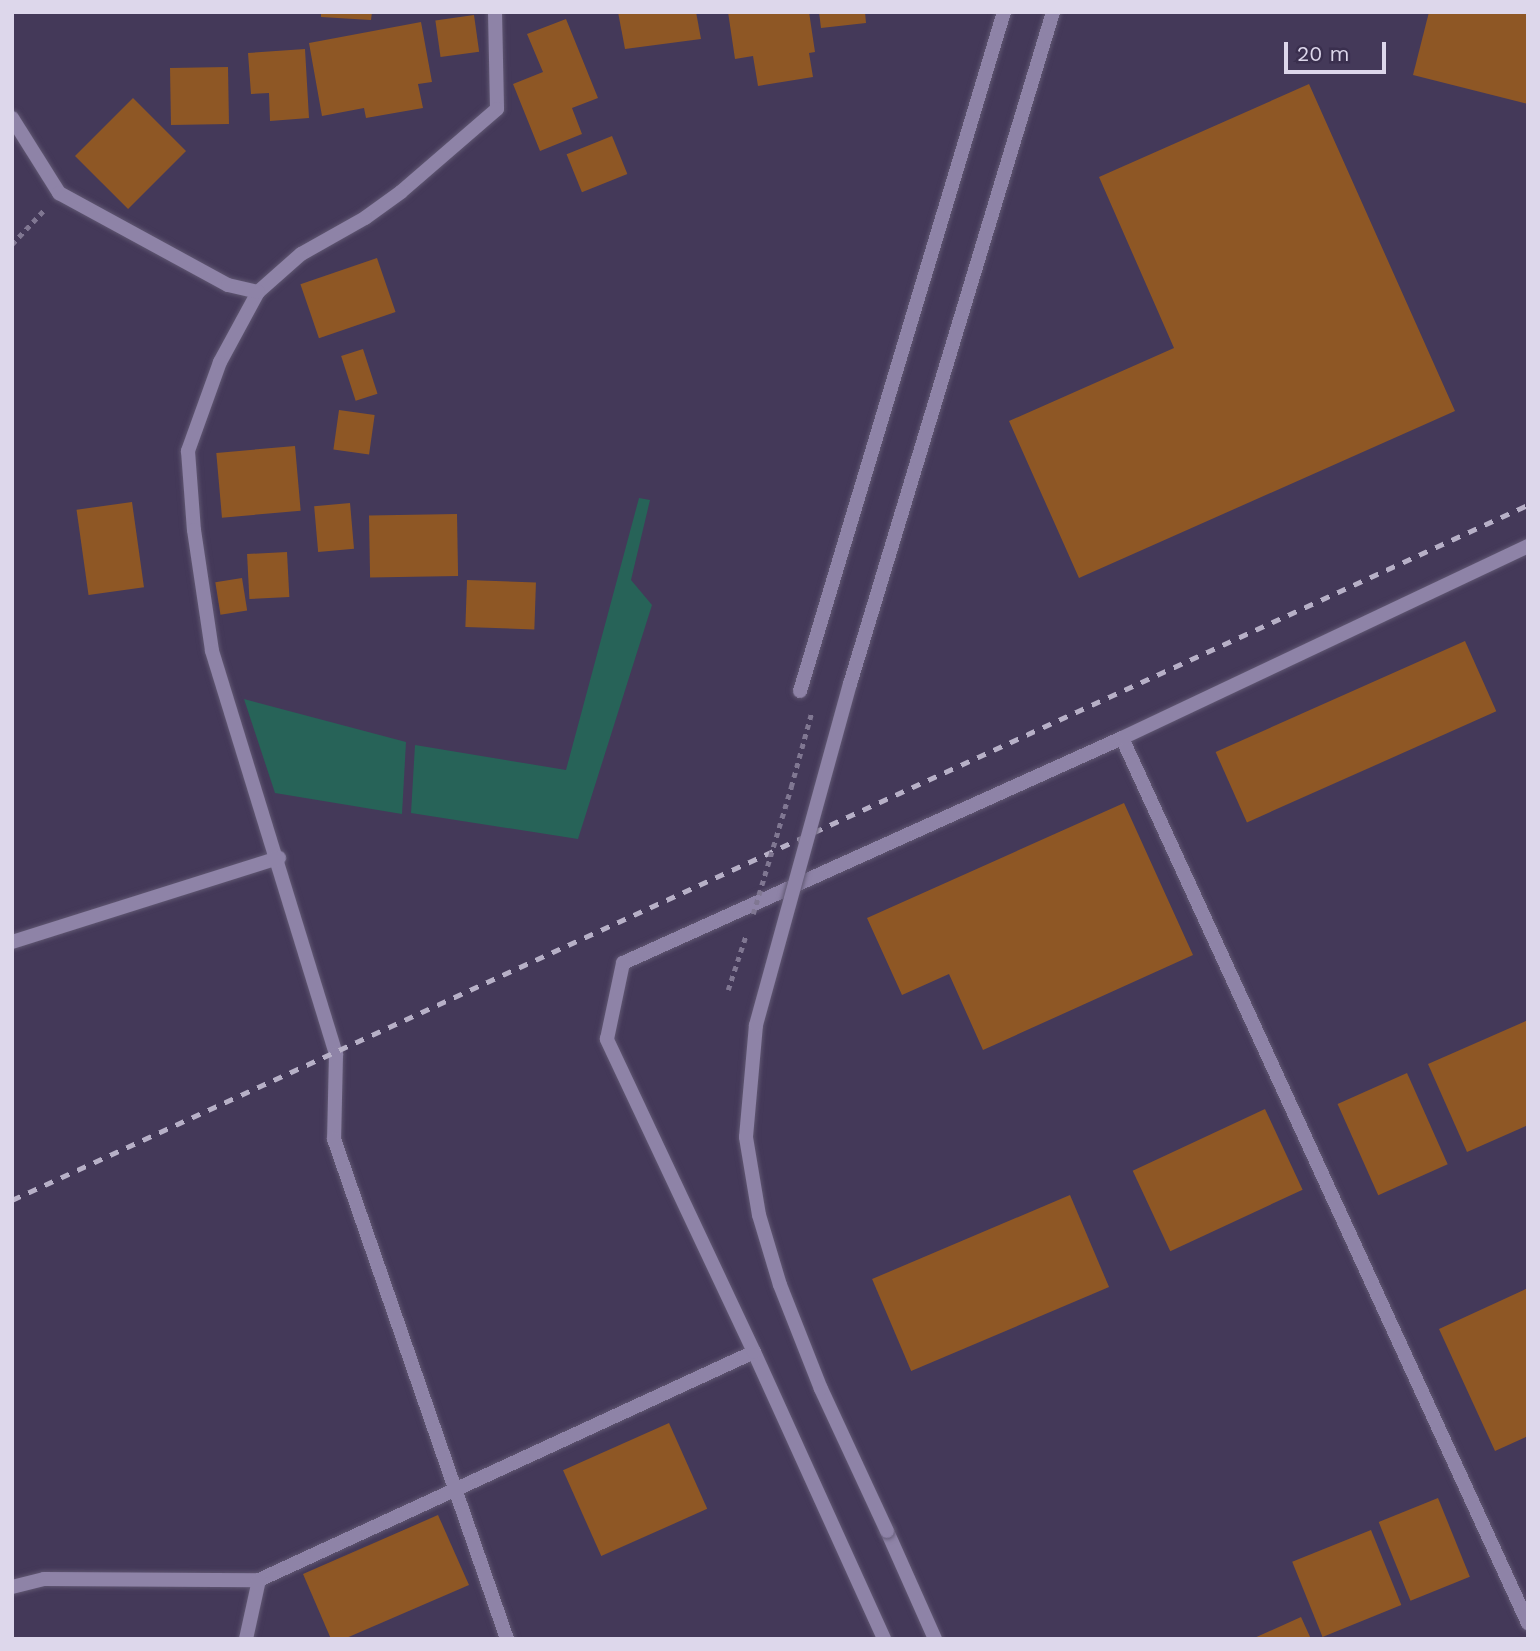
<!DOCTYPE html>
<html>
<head>
<meta charset="utf-8">
<style>
	body { margin:0 }
	#map { position:relative; width:1540px; height:1651px; overflow:hidden; background:#443959; font-family:"Work Sans",sans-serif }
	div>[style] { position:absolute }
	[style*='--x'] { left:calc(var(--x)*1px); top:calc(var(--y)*1px); width:calc(var(--w)*1px); rotate:calc(var(--a)*1deg) }
	.water>* { inset:0; background:#276358 }
	.building>* { inset:0; background:#8e5725; transform-origin:0 0 }
	.path>* { height:4.5px; margin-top:-2.25px; transform-origin:0; background:repeating-linear-gradient(90deg,#807792 0 5px,transparent 0 10px) }
	.roads { filter:drop-shadow(0 0 2px #605772) drop-shadow(0 0 2px #605772) }
	.service>* { height:14px; margin:-7px; padding:0 7px; transform-origin:7px; border-radius:7px; background:#8e83a7 }
	.tertiary>* { height:14px; margin:-7px; padding:0 7px; transform-origin:7px; border-radius:7px; background:#8e83a7 }
	.rail>* { height:5px; margin-top:-2.5px; transform-origin:0; background:repeating-linear-gradient(90deg,#b7b0c7 0 9px,transparent 0 18px) }
	.path-bridge>* { height:4.5px; margin-top:-2.25px; transform-origin:0; background:repeating-linear-gradient(90deg,#807792 0 5px,transparent 0 10px) }
	.bridges { filter:drop-shadow(0 0 2px #605772) drop-shadow(0 0 2px #605772) }
	.tertiary-bridge>* { height:14px; margin:-7px; padding:0 7px; transform-origin:7px; border-radius:7px; background:#8e83a7 }
	span { translate:-50% -50%; white-space:nowrap; text-align:center; line-height:1.15; -webkit-text-stroke:7px #3a2f4e; paint-order:stroke }
	.frame { position:absolute; inset:0; border:14px solid #ddd7eb; pointer-events:none }
	.scale { position:absolute; left:1284px; top:42px; width:102px; height:32px; box-sizing:border-box; border:4px solid #ddd7eb; border-top:0; padding-left:9px; font-size:21px; line-height:24px; white-space:nowrap; color:#ddd7eb; -webkit-text-stroke:5px #3a2f4e; paint-order:stroke }
</style>
</head>
<body>
<div id="map">
	<div class="water">
		<i style="clip-path:polygon(639px 498px,650px 500px,631px 580px,652px 605px,578px 839px,411px 813px,415px 745px,566px 770px)"></i>
		<i style="clip-path:polygon(244px 699px,406px 742px,402px 814px,275px 793px)"></i>
	</div>
	<div class="building">
		<i style="clip-path:polygon(321px 12px,372px 12px,371px 20px,321px 17px)"></i>
		<i style="clip-path:polygon(618px 12px,696px 12px,701px 39px,625px 49px)"></i>
		<i style="clip-path:polygon(728px 12px,809px 12px,815px 52px,809px 53px,813px 77px,758px 86px,753px 56px,735px 59px)"></i>
		<i style="clip-path:polygon(819px 12px,865px 12px,866px 23px,821px 28px)"></i>
		<i style="clip-path:polygon(1429px 12px,1528px 12px,1528px 104px,1413px 75px)"></i>
		<i style="left:474px;top:15px;width:37px;height:39px;rotate:82deg"></i>
		<i style="clip-path:polygon(566px 19px,598px 98px,572px 108px,582px 134px,540px 151px,513px 84px,543px 72px,527px 34px)"></i>
		<i style="clip-path:polygon(421px 22px,432px 82px,418px 84px,423px 108px,366px 118px,364px 108px,322px 116px,309px 43px)"></i>
		<i style="clip-path:polygon(305px 49px,309px 118px,270px 121px,269px 93px,251px 94px,248px 53px)"></i>
		<i style="left:228px;top:67px;width:57px;height:58px;rotate:89deg"></i>
		<i style="clip-path:polygon(1309px 84px,1455px 411px,1079px 578px,1009px 421px,1174px 348px,1099px 177px)"></i>
		<i style="left:133px;top:98px;width:75px;height:82px;rotate:45deg"></i>
		<i style="left:612px;top:136px;width:41px;height:49px;rotate:68deg"></i>
		<i style="left:377px;top:258px;width:57px;height:81px;rotate:71deg"></i>
		<i style="left:363px;top:349px;width:47px;height:23px;rotate:72deg"></i>
		<i style="left:339px;top:410px;width:36px;height:40px;rotate:8deg"></i>
		<i style="left:295px;top:446px;width:65px;height:79px;rotate:85deg"></i>
		<i style="left:132px;top:502px;width:86px;height:56px;rotate:82deg"></i>
		<i style="left:350px;top:503px;width:46px;height:36px;rotate:85deg"></i>
		<i style="left:457px;top:514px;width:62px;height:88px;rotate:89deg"></i>
		<i style="left:287px;top:552px;width:45px;height:40px;rotate:87deg"></i>
		<i style="left:242px;top:578px;width:33px;height:27px;rotate:81deg"></i>
		<i style="left:467px;top:580px;width:69px;height:47px;rotate:2deg"></i>
		<i style="left:1465px;top:641px;width:77px;height:273px;rotate:66deg"></i>
		<i style="clip-path:polygon(1124px 803px,1193px 955px,983px 1050px,949px 974px,902px 995px,867px 918px)"></i>
		<i style="clip-path:polygon(1528px 1020px,1528px 1125px,1467px 1152px,1428px 1064px)"></i>
		<i style="left:1407px;top:1073px;width:100px;height:76px;rotate:66deg"></i>
		<i style="left:1265px;top:1109px;width:89px;height:146px;rotate:65deg"></i>
		<i style="left:1070px;top:1195px;width:100px;height:215px;rotate:67deg"></i>
		<i style="clip-path:polygon(1528px 1288px,1528px 1436px,1495px 1451px,1439px 1329px)"></i>
		<i style="left:669px;top:1423px;width:94px;height:116px;rotate:66deg"></i>
		<i style="left:1438px;top:1498px;width:85px;height:64px;rotate:68deg"></i>
		<i style="clip-path:polygon(438px 1515px,469px 1585px,344px 1639px,331px 1639px,303px 1574px)"></i>
		<i style="left:1371px;top:1530px;width:81px;height:85px;rotate:68deg"></i>
		<i style="clip-path:polygon(1301px 1617px,1311px 1639px,1252px 1639px)"></i>
	</div>
	<div class="path">
		<i style="--x:12;--y:244;--w:48;--a:-46.7"></i>
		<i style="--x:791;--y:787;--w:79;--a:-74.6"></i>
		<i style="--x:728;--y:990;--w:58;--a:-71.9"></i>
	</div>
	<div class="roads">
		<div class="service">
			<i style="--x:495;--y:12;--w:97;--a:88.8"></i>
			<i style="--x:497;--y:109;--w:127;--a:139.2"></i>
			<i style="--x:401;--y:192;--w:44;--a:144.2"></i>
			<i style="--x:365;--y:218;--w:73;--a:150.6"></i>
			<i style="--x:301;--y:254;--w:57;--a:138.5"></i>
			<i style="--x:258;--y:292;--w:80;--a:118.5"></i>
			<i style="--x:220;--y:362;--w:95;--a:109.8"></i>
			<i style="--x:188;--y:451;--w:79;--a:85.7"></i>
			<i style="--x:194;--y:530;--w:122;--a:81.5"></i>
			<i style="--x:212;--y:651;--w:422;--a:72.9"></i>
			<i style="--x:336;--y:1054;--w:85;--a:91.3"></i>
			<i style="--x:334;--y:1139;--w:529;--a:70.91"></i>
			<i style="--x:12;--y:118;--w:89;--a:57.9"></i>
			<i style="--x:59;--y:193;--w:192;--a:28.6"></i>
			<i style="--x:228;--y:285;--w:31;--a:13"></i>
			<i style="--x:800;--y:691;--w:709;--a:-73.28"></i>
			<i style="--x:1122;--y:738;--w:974;--a:65.36"></i>
			<i style="--x:12;--y:942;--w:280;--a:-17.5"></i>
			<i style="--x:754;--y:1352;--w:315;--a:65.6"></i>
			<i style="--x:12;--y:1587;--w:33;--a:-14"></i>
			<i style="--x:44;--y:1579;--w:215;--a:0.3"></i>
			<i style="--x:259;--y:1580;--w:545;--a:-24.73"></i>
			<i style="--x:754;--y:1352;--w:346;--a:-115.2"></i>
			<i style="--x:607;--y:1039;--w:78;--a:-78.1"></i>
			<i style="--x:623;--y:963;--w:547;--a:-24.27"></i>
			<i style="--x:1122;--y:738;--w:449;--a:-25.3"></i>
			<i style="--x:246;--y:1639;--w:60;--a:-77.6"></i>
		</div>
		<div class="tertiary">
			<i style="--x:887;--y:1531;--w:118;--a:66"></i>
		</div>
	</div>
	<div class="rail">
		<i style="--x:12;--y:1200;--w:1668;--a:-24.63"></i>
	</div>
	<div class="path-bridge">
		<i style="--x:753;--y:914;--w:133;--a:-73.3"></i>
	</div>
	<div class="bridges">
		<div class="tertiary-bridge">
			<i style="--x:887;--y:1531;--w:157;--a:-114.9"></i>
			<i style="--x:821;--y:1389;--w:112;--a:-111.5"></i>
			<i style="--x:780;--y:1285;--w:73;--a:-106.7"></i>
			<i style="--x:759;--y:1215;--w:79;--a:-99.5"></i>
			<i style="--x:746;--y:1137;--w:112;--a:-84.9"></i>
			<i style="--x:756;--y:1025;--w:354;--a:-74.6"></i>
			<i style="--x:850;--y:684;--w:702;--a:-73.19"></i>
		</div>
	</div>
	<div class="frame"></div>
	<div class="scale">20 m</div>
</div>
</body>
</html>
